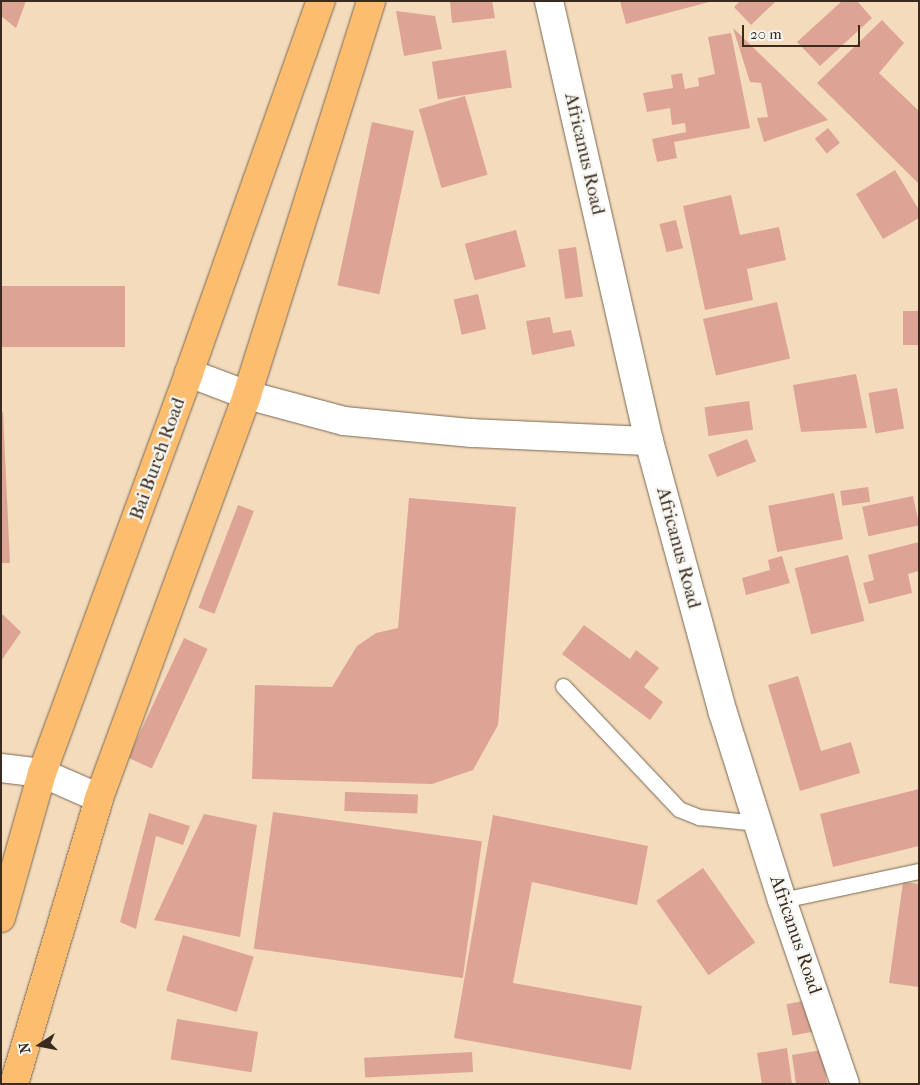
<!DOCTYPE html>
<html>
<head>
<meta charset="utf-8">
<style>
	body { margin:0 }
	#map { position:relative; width:920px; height:1085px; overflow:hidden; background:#f3dbbc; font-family:"IM FELL French Canon",serif }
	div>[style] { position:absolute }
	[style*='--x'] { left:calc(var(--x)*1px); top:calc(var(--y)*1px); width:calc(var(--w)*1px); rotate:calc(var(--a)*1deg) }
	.building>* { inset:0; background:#dda496; transform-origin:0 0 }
	.roads { filter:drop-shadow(0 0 1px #7b6855) drop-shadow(0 0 1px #7b6855) }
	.service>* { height:15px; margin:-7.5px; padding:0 7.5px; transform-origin:7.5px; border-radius:7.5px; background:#fff }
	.minor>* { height:28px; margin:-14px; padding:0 14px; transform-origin:14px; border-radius:14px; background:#fff }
	.trunk>* { height:28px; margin:-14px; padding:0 14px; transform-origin:14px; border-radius:14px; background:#fcbd6f }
	span { translate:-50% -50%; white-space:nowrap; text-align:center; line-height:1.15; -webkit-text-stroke:4.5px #f6f6f2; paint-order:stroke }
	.street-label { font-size:19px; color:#3b2a1e }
	.frame { position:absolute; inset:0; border:2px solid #3b2a1e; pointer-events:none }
	.north { position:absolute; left:15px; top:1020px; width:50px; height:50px; -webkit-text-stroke:4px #f6f6f2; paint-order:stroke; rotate:259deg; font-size:14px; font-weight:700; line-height:20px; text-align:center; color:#3b2a1e }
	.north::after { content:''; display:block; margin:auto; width:18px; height:22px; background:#3b2a1e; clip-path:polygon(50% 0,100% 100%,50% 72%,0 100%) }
	.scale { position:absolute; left:742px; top:25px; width:118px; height:22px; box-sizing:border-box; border:2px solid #3b2a1e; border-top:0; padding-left:6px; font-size:15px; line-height:18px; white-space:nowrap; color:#3b2a1e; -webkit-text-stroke:4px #f6f6f2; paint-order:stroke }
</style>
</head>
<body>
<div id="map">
	<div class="building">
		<i style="clip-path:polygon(1px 1px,26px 1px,16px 28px,1px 16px)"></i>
		<i style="clip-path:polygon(450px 1px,492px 1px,495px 18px,452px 23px)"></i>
		<i style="clip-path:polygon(620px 1px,709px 1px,709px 2px,626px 24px)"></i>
		<i style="clip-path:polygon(740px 1px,776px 1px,751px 25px,734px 7px)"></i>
		<i style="clip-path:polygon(842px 1px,857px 1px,872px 18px,820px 66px,797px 42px)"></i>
		<i style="clip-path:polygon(396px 11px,435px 16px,442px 49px,404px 56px)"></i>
		<i style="clip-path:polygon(882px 20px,904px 43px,879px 73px,919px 111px,919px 184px,817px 83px)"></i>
		<i style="clip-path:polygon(733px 28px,828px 120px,764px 142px,757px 118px,768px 117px,761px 83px,750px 82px)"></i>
		<i style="clip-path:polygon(731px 33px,750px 128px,674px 142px,677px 158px,657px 162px,652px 139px,686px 132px,685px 123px,672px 125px,670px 108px,647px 112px,643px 93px,673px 88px,671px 75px,682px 73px,685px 89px,699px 86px,698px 78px,715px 74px,708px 37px)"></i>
		<i style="left:506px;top:50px;width:38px;height:75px;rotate:81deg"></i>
		<i style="left:465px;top:96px;width:82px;height:48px;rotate:74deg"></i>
		<i style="left:372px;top:122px;width:43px;height:167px;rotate:12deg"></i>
		<i style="left:828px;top:128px;width:19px;height:17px;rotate:51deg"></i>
		<i style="clip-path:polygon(895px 170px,919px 210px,919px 218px,883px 239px,856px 194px)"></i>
		<i style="clip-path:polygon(731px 195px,740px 235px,779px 227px,786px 260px,747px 269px,753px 300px,705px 310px,683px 206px)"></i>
		<i style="left:676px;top:220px;width:29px;height:17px;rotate:76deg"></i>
		<i style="left:516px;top:230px;width:38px;height:53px;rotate:75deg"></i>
		<i style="left:576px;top:247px;width:50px;height:18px;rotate:82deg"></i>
		<i style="left:1px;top:286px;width:124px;height:61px"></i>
		<i style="left:478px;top:294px;width:36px;height:25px;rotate:77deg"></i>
		<i style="left:777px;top:302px;width:58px;height:76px;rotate:77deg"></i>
		<i style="left:903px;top:311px;width:16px;height:34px"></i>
		<i style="clip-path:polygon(550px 317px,553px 333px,571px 330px,575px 346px,532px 355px,526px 321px)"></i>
		<i style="clip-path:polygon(856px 374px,867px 428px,801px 432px,793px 385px)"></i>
		<i style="left:897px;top:388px;width:41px;height:29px;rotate:80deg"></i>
		<i style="left:749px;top:401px;width:29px;height:45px;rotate:82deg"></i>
		<i style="clip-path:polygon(3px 412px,10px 563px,1px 563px,1px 413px)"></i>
		<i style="left:747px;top:439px;width:24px;height:42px;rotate:68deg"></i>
		<i style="left:868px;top:487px;width:15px;height:28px;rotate:82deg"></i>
		<i style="left:834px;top:493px;width:47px;height:67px;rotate:79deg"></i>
		<i style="left:913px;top:496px;width:30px;height:52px;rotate:78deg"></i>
		<i style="clip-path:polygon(409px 498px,516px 507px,498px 725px,473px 770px,432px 784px,252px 779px,255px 685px,332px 687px,357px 646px,376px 633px,398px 628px)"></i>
		<i style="left:238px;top:505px;width:17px;height:110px;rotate:21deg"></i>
		<i style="clip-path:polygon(919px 542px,919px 571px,908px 574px,912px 593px,869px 604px,863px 583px,874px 580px,868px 555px)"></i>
		<i style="left:848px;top:555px;width:68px;height:55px;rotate:76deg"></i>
		<i style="clip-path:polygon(782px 556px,790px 583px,746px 595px,742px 578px,770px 570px,768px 560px)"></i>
		<i style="clip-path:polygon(1px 613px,21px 632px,1px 661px)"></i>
		<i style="clip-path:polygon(584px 625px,630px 659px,636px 650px,659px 668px,644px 687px,663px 702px,650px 720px,562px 654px)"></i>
		<i style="left:184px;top:638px;width:26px;height:132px;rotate:25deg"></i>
		<i style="clip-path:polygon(798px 676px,821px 751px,851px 742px,860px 773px,800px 791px,768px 685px)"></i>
		<i style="clip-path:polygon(919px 789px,919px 846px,833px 867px,820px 814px)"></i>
		<i style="left:345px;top:792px;width:73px;height:19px;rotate:2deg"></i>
		<i style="left:273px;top:812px;width:211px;height:138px;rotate:8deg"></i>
		<i style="clip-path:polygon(149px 813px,190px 826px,183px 845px,156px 836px,136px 929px,120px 922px)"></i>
		<i style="clip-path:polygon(204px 814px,257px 825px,240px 937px,154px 920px)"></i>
		<i style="clip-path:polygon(493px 815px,648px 846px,637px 905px,532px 882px,513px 983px,642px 1006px,631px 1070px,454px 1038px)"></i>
		<i style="left:703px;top:868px;width:91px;height:57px;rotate:55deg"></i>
		<i style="clip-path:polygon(903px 882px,919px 884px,919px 987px,889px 983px)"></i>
		<i style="left:183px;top:935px;width:74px;height:58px;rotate:17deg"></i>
		<i style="left:808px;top:1000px;width:32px;height:22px;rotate:79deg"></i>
		<i style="left:177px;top:1019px;width:82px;height:41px;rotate:9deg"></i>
		<i style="clip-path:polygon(787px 1048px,792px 1084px,762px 1084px,757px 1053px)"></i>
		<i style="clip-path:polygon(822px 1050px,827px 1084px,796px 1084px,792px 1055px)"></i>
		<i style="left:472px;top:1052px;width:20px;height:108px;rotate:87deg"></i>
	</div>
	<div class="roads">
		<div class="service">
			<i style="--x:563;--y:686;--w:169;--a:46.7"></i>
			<i style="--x:679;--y:809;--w:22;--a:22"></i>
			<i style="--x:699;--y:817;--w:59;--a:5.8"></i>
			<i style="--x:782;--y:900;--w:140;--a:-12"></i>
		</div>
		<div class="minor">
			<i style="--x:549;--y:1;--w:451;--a:77.2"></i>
			<i style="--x:649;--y:441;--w:282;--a:74.8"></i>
			<i style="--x:723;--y:713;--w:196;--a:72.5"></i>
			<i style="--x:782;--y:900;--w:194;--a:71.1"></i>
			<i style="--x:189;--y:373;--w:62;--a:20.8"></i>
			<i style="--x:247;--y:395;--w:100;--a:15"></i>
			<i style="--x:344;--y:421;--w:129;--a:5.4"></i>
			<i style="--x:472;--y:433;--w:177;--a:2.6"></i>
			<i style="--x:1;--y:768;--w:41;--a:7"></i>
			<i style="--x:42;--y:773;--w:62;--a:23.7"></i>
		</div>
		<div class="trunk">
			<i style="--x:1;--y:918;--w:151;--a:-74.2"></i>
			<i style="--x:42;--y:773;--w:426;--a:-69.8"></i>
			<i style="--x:189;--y:373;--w:395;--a:-70.5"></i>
			<i style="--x:14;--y:1084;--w:298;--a:-73.4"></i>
			<i style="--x:99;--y:798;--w:429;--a:-69.8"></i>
			<i style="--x:247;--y:395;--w:413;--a:-72.5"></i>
		</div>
	</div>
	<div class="street-label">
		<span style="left:584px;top:154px;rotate:77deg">Africanus Road</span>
		<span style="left:158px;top:459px;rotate:-70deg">Bai Bureh Road</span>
		<span style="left:678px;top:548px;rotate:75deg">Africanus Road</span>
		<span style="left:795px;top:935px;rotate:71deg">Africanus Road</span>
	</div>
	<div class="frame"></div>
	<div class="north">N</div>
	<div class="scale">20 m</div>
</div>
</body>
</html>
